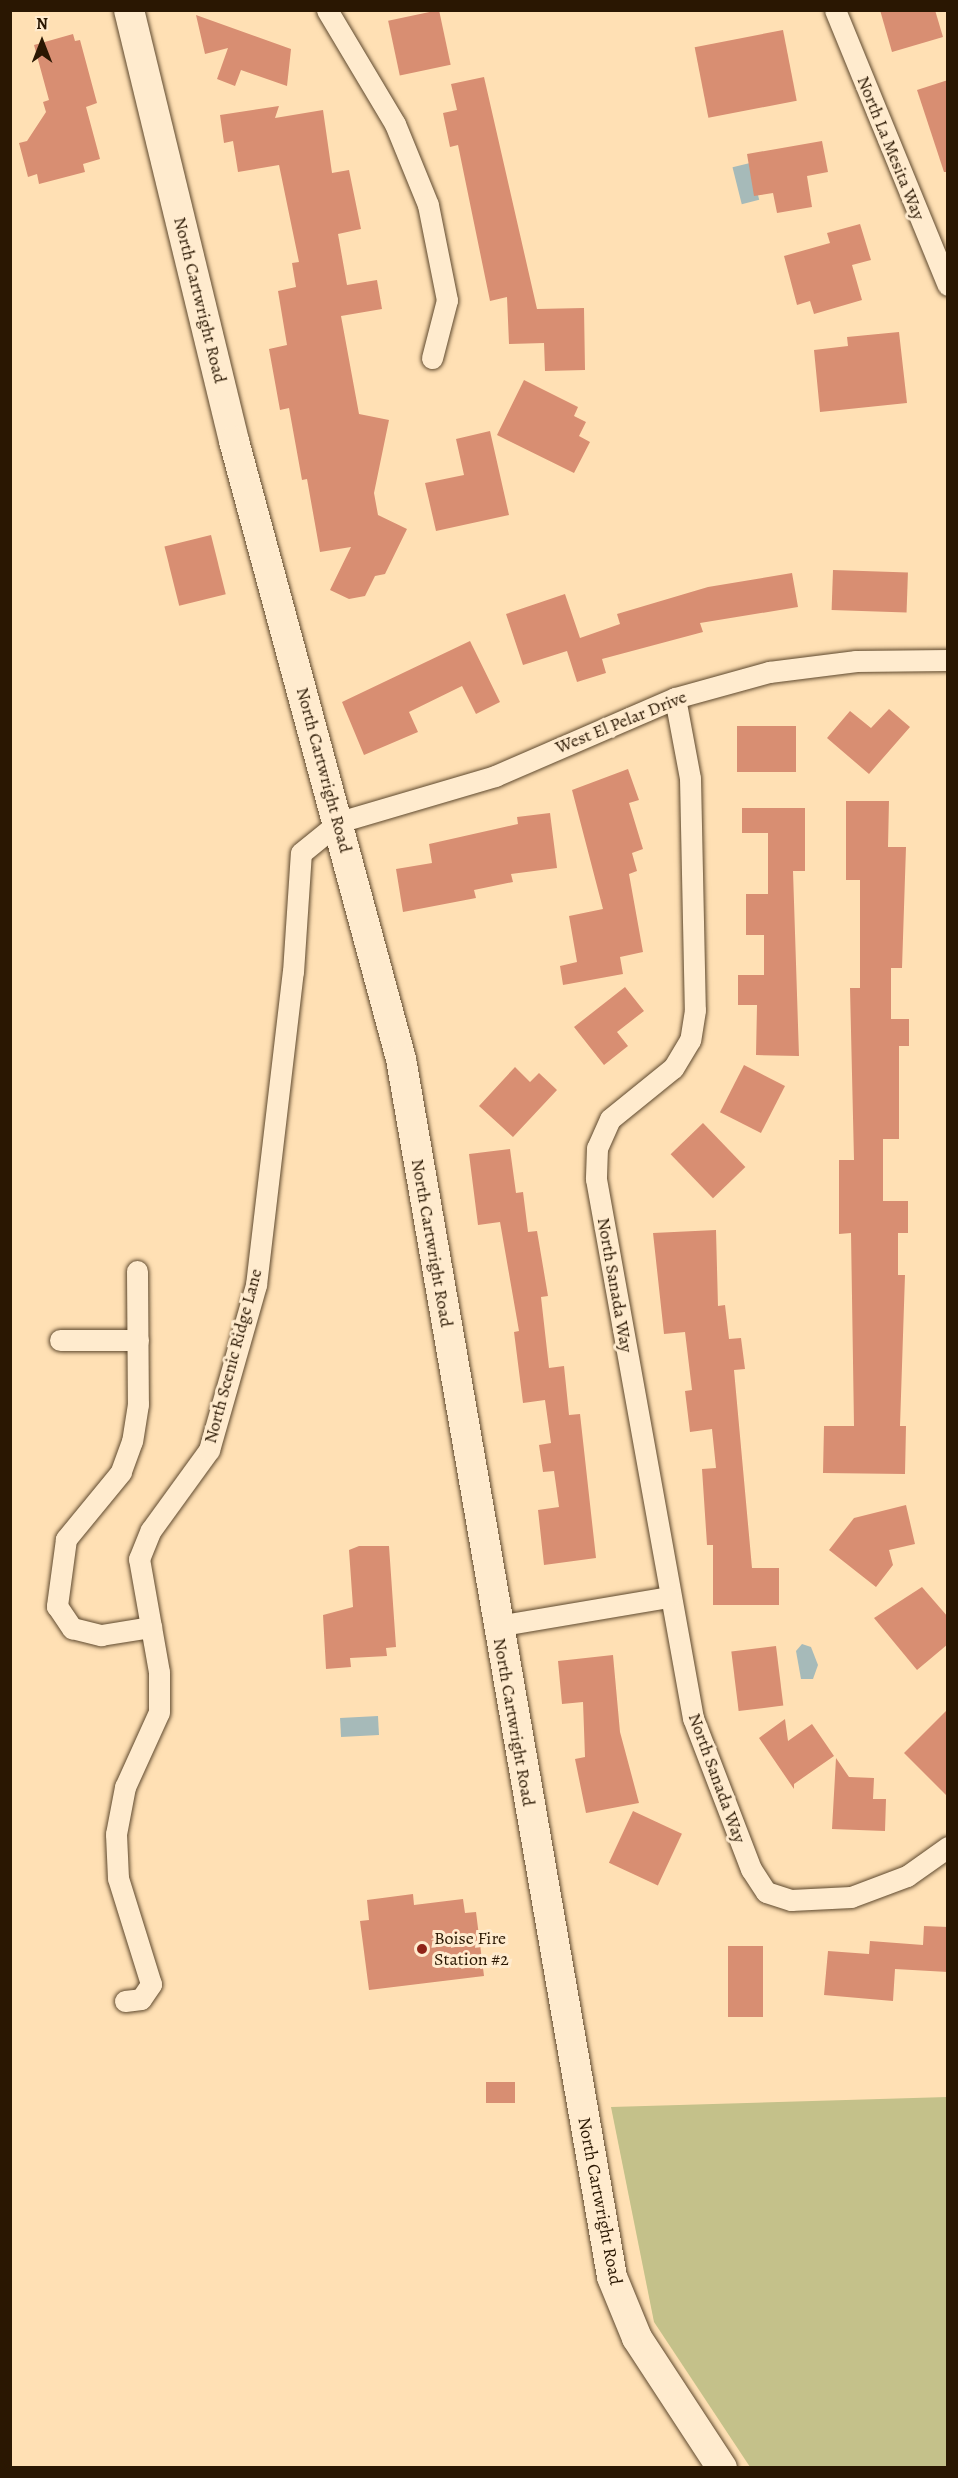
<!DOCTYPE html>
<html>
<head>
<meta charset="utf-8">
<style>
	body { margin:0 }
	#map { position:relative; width:958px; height:2478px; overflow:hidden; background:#ffe0b4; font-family:Alegreya,serif }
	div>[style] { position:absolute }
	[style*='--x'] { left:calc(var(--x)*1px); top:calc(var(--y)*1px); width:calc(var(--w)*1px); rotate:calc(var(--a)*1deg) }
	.green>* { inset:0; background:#c4c18a }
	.water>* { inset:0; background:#a6bab9; transform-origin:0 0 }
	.building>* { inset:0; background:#d88e72; transform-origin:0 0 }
	.roads { filter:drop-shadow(0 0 2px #5f492e) drop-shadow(0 0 2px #5f492e) }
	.street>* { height:21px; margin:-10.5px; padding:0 10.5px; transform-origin:10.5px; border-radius:10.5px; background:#ffebce }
	.secondary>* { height:30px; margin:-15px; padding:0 15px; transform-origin:15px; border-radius:15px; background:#ffebce }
	.dots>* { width:16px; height:16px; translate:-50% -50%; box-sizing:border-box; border:3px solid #ffebce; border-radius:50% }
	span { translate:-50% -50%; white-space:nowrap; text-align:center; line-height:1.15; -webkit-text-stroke:6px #ffebce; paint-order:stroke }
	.street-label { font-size:18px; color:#2a1702 }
	.poi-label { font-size:18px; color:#2a1702 }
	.left { translate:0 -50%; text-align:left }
	.frame { position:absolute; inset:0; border:12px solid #2a1702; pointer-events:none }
	.north { position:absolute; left:12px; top:12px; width:60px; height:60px; -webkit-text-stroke:4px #ffebce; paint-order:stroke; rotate:0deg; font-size:16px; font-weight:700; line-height:24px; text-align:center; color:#2a1702 }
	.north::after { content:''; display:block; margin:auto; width:21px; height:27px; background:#2a1702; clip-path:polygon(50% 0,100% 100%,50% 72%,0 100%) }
</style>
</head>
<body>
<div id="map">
	<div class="green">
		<i style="clip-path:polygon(947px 2097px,947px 2467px,750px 2467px,654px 2322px,611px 2107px)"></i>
	</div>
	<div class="water">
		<i style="left:750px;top:163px;width:38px;height:18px;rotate:76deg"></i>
		<i style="clip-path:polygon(802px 1644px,811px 1647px,818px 1665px,813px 1679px,801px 1679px,796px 1651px)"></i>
		<i style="left:378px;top:1716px;width:19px;height:38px;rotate:87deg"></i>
	</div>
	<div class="building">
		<i style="left:439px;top:10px;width:56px;height:52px;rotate:78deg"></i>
		<i style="clip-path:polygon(880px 10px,935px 10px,943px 37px,892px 52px)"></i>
		<i style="clip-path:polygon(196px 15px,291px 49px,287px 86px,241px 70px,235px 86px,217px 79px,228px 48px,205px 54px)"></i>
		<i style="left:783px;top:30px;width:72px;height:90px;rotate:79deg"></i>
		<i style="clip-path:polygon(73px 34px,75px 41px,80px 40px,97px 103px,86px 107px,100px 159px,83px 164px,85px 172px,39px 184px,37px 174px,28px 177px,19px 143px,27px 141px,46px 112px,43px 102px,49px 100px,34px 45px)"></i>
		<i style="clip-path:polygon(484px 77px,537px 309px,584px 308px,585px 370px,545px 371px,544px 343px,509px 344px,507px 297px,490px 301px,458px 145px,450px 147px,443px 113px,457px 110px,451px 84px)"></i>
		<i style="clip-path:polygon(948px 80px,948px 172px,944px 172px,917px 90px)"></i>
		<i style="clip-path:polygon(279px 106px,275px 118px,323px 110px,332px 173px,349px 170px,361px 229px,338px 234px,347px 285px,377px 280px,382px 309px,341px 316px,359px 414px,389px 420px,374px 493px,378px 515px,407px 529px,385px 574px,375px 576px,365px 596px,349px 599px,330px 590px,351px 547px,320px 552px,307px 479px,302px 480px,289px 408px,280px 410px,269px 349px,287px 345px,278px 291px,296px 287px,292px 263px,299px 262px,279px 165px,238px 172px,233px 141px,224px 143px,220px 115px)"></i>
		<i style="clip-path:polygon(822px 141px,828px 172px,807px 176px,812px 207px,777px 213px,773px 193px,754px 196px,747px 154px)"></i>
		<i style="clip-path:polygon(860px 224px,871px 260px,852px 265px,862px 300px,814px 314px,810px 301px,797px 305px,784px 256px,830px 243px,827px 233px)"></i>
		<i style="clip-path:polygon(899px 332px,907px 403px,820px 412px,814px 350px,848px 346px,847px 337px)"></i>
		<i style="clip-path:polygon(524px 380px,578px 407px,574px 416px,586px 422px,579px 436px,590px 442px,574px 473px,497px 435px)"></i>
		<i style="clip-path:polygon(490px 431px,509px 515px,436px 531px,425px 483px,464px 475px,456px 439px)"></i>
		<i style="left:211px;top:535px;width:61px;height:48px;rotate:76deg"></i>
		<i style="left:833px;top:570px;width:75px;height:40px;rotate:2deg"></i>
		<i style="clip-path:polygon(792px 573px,798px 607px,700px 623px,703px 632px,602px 659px,606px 673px,577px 682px,567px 651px,523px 665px,506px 614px,565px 594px,580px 638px,620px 624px,617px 614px,708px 587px)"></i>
		<i style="clip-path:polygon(470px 641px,500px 702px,476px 714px,462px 686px,409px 712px,418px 732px,364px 755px,342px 702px)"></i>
		<i style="clip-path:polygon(889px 709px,910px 727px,869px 774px,827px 738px,850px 711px,871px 728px)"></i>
		<i style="left:737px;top:726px;width:59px;height:46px"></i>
		<i style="clip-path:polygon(628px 769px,639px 800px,629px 803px,643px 849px,632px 853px,637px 871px,629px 874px,643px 952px,620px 957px,623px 974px,563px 985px,560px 966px,577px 962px,569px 916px,603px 909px,572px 790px)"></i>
		<i style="clip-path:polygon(846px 801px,889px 801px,888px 847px,906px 847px,902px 968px,891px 968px,891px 1019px,909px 1019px,909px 1046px,899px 1046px,899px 1139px,883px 1139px,883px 1201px,908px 1201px,908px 1233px,898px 1233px,898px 1275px,905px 1275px,900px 1426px,906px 1426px,905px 1474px,823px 1473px,824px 1426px,854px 1426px,851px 1233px,839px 1234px,839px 1160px,854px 1160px,850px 988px,860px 988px,860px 880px,846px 880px)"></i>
		<i style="clip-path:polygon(742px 808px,805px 808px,805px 871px,793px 871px,799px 1056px,756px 1055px,757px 1005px,738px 1005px,738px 975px,764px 975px,764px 935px,746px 935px,746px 894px,768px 894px,768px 833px,742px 833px)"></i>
		<i style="clip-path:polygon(550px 813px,557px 868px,511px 874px,513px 882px,474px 890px,476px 898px,403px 912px,396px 869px,432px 863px,429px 844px,518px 824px,517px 817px)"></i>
		<i style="clip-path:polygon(625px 987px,644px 1011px,617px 1032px,628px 1046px,604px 1065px,574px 1027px)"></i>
		<i style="left:744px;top:1065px;width:46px;height:53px;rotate:27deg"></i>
		<i style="clip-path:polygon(515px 1067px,530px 1082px,539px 1073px,557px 1090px,513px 1137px,479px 1106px)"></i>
		<i style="left:703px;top:1123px;width:61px;height:45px;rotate:46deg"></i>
		<i style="clip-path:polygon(510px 1149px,516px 1193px,523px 1192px,528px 1232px,537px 1231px,548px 1296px,541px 1297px,549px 1368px,564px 1366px,569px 1415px,580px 1414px,596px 1558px,544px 1565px,538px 1510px,559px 1507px,554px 1471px,543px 1472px,539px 1445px,551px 1443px,545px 1400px,523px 1403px,514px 1332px,519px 1331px,500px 1222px,478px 1225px,469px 1154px)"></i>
		<i style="clip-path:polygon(716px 1230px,718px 1306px,725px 1305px,729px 1339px,741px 1338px,745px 1369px,734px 1370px,752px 1568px,779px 1568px,779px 1605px,713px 1605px,713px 1545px,707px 1545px,702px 1469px,716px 1468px,712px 1429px,690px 1432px,685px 1391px,692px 1390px,685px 1332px,664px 1334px,653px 1233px)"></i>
		<i style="clip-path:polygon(906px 1505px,915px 1544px,889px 1550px,893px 1565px,876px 1587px,829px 1550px,854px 1518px)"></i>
		<i style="clip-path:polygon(359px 1546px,389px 1546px,396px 1647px,386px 1648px,387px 1656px,350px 1658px,351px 1667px,326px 1669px,323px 1615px,353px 1607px,349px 1550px)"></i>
		<i style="clip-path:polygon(922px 1587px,948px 1617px,948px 1644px,917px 1670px,874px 1618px)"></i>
		<i style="left:776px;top:1646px;width:60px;height:45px;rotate:83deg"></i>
		<i style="clip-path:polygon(613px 1655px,620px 1732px,639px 1803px,586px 1813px,575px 1759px,585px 1757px,583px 1702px,562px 1704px,558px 1661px)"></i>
		<i style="clip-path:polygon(948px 1709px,948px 1797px,904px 1753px)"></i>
		<i style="clip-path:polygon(785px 1719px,788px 1741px,812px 1724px,834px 1756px,794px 1784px,794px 1789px,759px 1738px)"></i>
		<i style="clip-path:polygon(836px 1758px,849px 1777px,874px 1778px,873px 1799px,886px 1799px,885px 1831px,832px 1829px)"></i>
		<i style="left:633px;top:1811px;width:54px;height:57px;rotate:25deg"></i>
		<i style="clip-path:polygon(413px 1894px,414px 1905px,463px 1899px,465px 1913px,476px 1912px,484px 1976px,369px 1990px,360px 1921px,369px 1920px,367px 1900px)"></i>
		<i style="clip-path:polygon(924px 1926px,948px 1927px,948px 1972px,895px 1969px,893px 2001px,824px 1995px,828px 1951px,869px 1954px,870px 1941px,923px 1945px)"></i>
		<i style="left:728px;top:1946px;width:35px;height:71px"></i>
		<i style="left:486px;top:2082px;width:29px;height:21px"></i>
	</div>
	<div class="roads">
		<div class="street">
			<i style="--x:327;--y:10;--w:133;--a:59.2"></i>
			<i style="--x:395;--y:124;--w:87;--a:67.8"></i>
			<i style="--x:428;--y:205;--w:97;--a:78.7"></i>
			<i style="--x:447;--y:300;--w:60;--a:104.5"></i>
			<i style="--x:835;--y:10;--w:297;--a:67.7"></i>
			<i style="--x:675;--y:698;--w:81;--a:79.4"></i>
			<i style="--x:690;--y:778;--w:232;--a:88.8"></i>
			<i style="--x:695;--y:1010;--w:30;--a:99"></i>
			<i style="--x:690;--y:1040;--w:33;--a:121"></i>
			<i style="--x:673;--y:1068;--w:81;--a:141"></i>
			<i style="--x:610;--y:1119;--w:32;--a:114"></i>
			<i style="--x:597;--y:1148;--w:31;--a:92"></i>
			<i style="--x:596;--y:1179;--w:548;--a:79.8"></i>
			<i style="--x:693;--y:1718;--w:162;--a:69"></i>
			<i style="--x:751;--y:1869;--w:27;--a:57"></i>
			<i style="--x:766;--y:1892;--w:26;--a:18"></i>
			<i style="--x:791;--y:1900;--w:60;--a:-2.9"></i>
			<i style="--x:851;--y:1897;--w:60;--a:-20.6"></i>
			<i style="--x:907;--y:1876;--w:50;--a:-35.3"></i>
			<i style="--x:137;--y:1271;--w:133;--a:89.6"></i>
			<i style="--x:138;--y:1404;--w:37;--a:99"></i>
			<i style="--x:132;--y:1441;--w:33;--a:110"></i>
			<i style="--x:121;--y:1472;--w:87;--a:129.4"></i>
			<i style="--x:66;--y:1539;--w:68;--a:97.7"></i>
			<i style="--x:57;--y:1606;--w:27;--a:56"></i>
			<i style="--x:72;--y:1628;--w:30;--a:14"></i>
			<i style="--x:101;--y:1635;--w:51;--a:-9.1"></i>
			<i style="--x:60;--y:1340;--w:78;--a:0"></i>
			<i style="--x:497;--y:1626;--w:174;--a:-9.6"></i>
			<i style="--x:125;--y:2001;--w:16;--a:-7"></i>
			<i style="--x:141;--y:1999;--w:18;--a:-56"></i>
			<i style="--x:151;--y:1984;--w:111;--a:-107.3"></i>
			<i style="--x:118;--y:1878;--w:44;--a:-92.6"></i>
			<i style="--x:116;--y:1834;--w:48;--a:-79.2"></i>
			<i style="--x:125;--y:1787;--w:82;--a:-65.6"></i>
			<i style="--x:159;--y:1712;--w:40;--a:-90"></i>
			<i style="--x:159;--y:1672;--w:115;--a:-100"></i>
			<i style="--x:139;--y:1559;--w:31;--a:-68"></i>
			<i style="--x:151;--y:1530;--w:99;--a:-54.1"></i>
			<i style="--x:209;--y:1450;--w:172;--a:-74.1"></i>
			<i style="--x:256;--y:1285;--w:315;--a:-83.3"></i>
			<i style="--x:293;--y:972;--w:119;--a:-86.2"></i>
			<i style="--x:301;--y:853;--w:49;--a:-39.2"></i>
			<i style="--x:339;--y:822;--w:163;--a:-16.4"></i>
			<i style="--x:495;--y:776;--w:196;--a:-23.4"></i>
			<i style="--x:675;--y:698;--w:98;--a:-15.5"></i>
			<i style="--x:769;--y:672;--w:88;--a:-7.2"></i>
			<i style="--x:856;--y:661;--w:92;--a:-0.6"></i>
		</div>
		<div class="secondary">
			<i style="--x:129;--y:10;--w:444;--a:76.3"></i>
			<i style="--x:234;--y:441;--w:640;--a:74.88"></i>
			<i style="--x:401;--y:1059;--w:1236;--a:80.17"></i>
			<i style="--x:612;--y:2277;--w:66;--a:67.7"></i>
			<i style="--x:637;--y:2338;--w:155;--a:56.8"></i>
		</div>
	</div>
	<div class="dots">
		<i style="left:422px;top:1949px;background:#8f2418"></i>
	</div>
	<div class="street-label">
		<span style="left:891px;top:148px;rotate:68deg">North La Mesita Way</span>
		<span style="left:200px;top:300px;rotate:76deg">North Cartwright Road</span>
		<span style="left:621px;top:722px;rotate:-22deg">West El Pelar Drive</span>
		<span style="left:324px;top:770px;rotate:75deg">North Cartwright Road</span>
		<span style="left:432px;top:1243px;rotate:80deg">North Cartwright Road</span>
		<span style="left:615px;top:1285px;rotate:80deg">North Sanada Way</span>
		<span style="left:233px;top:1356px;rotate:-75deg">North Scenic Ridge Lane</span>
		<span style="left:514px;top:1722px;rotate:80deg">North Cartwright Road</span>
		<span style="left:717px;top:1778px;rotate:70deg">North Sanada Way</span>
		<span style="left:600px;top:2201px;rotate:79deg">North Cartwright Road</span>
	</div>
	<div class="poi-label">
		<span class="left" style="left:434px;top:1949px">Boise Fire<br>Station #2</span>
	</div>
	<div class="frame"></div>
	<div class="north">N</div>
</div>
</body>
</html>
